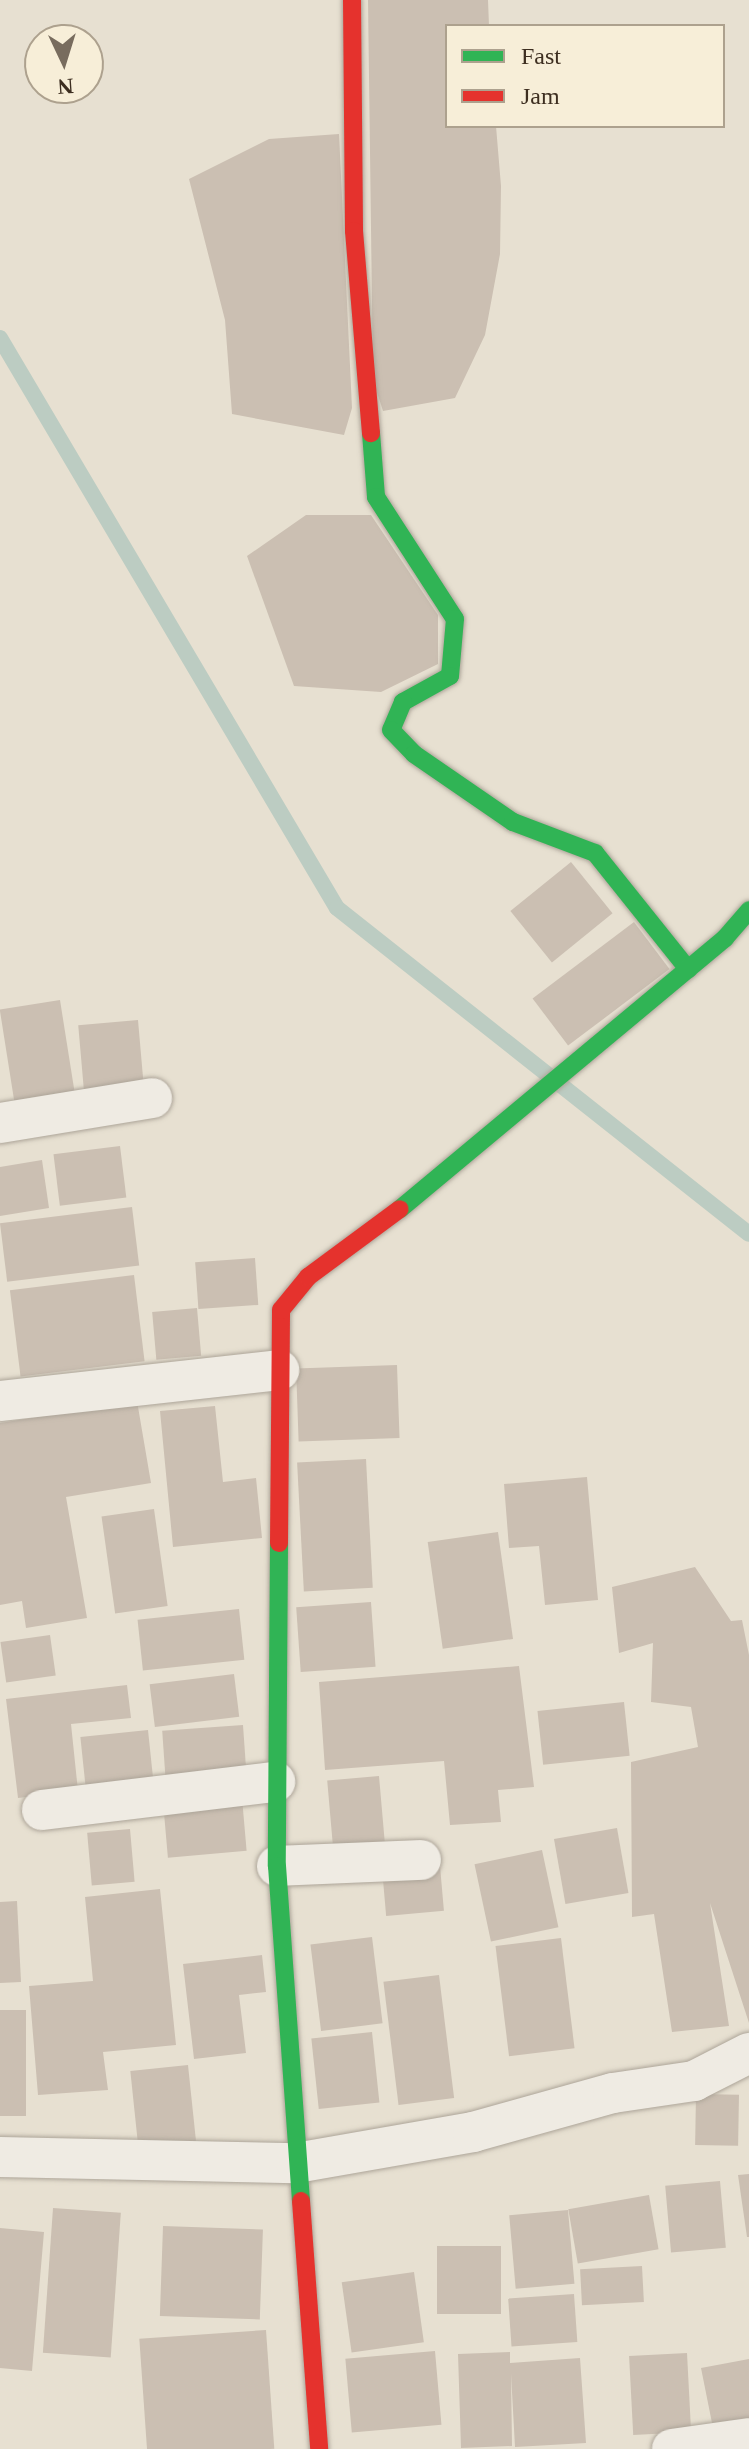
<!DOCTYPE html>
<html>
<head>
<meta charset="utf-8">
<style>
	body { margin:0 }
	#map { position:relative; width:749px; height:2449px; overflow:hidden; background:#e7e0d1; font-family:Georgia,serif }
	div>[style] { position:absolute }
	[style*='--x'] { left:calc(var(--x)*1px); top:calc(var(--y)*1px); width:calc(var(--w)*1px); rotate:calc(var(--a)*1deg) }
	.stream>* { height:16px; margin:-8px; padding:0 8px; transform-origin:8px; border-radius:8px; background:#bcccc2 }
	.building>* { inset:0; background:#cbbfb2; transform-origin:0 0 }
	.roads { filter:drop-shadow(0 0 2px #ada599) drop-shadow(0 0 2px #ada599) }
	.street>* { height:40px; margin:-20px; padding:0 20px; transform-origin:20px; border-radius:20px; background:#efebe3 }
	.fast>* { height:18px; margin:-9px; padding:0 9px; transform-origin:9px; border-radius:9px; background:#30b455 }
	.jam>* { height:18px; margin:-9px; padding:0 9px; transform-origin:9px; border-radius:9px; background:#e5322d }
	span { translate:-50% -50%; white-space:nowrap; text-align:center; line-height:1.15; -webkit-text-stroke:7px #f7eed8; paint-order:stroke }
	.legend { position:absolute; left:445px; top:24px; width:280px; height:104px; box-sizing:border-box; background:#f7eed8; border:2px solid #ada18e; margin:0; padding:10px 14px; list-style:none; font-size:24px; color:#3d2e20 }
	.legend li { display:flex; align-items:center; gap:16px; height:40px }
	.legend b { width:40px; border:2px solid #ada18e }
	.north { position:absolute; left:24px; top:24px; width:80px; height:80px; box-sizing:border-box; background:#f7eed8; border:2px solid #ada18e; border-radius:50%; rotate:176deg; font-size:22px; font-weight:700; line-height:32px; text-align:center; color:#3d2e20 }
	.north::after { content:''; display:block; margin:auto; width:28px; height:36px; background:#786c5e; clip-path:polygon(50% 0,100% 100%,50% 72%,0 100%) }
</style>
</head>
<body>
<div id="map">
	<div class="stream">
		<i style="--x:0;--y:338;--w:662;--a:59.41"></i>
		<i style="--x:337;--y:908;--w:525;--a:38.35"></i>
	</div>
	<div class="building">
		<i style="clip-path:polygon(368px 0,488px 0,489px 26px,447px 26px,447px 126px,496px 126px,501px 186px,500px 254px,485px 335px,455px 398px,383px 411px,373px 380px)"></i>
		<i style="clip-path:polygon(339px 134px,352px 408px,344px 435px,232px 414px,225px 320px,189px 179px,269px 139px)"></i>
		<i style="clip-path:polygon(306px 515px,371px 515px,438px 615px,438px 664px,381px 692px,294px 686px,247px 556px)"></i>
		<i style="left:571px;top:862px;width:66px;height:78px;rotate:51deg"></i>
		<i style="left:634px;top:922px;width:59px;height:127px;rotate:53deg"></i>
		<i style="left:60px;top:1000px;width:92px;height:61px;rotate:81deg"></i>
		<i style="left:138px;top:1020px;width:69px;height:60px;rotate:85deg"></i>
		<i style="left:120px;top:1146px;width:52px;height:67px;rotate:83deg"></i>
		<i style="clip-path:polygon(42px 1160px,49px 1208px,0 1216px,0 1167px)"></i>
		<i style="left:132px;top:1207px;width:59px;height:133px;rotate:83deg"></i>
		<i style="left:255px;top:1258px;width:47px;height:60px;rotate:86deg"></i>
		<i style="left:134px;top:1275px;width:87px;height:125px;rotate:83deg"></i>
		<i style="left:197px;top:1308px;width:48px;height:45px;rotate:85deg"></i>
		<i style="left:397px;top:1365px;width:73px;height:101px;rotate:88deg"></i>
		<i style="clip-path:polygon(137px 1401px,151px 1483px,66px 1497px,87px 1618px,26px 1628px,22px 1601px,0 1605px,0 1423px)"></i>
		<i style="clip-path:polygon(215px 1406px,223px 1482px,256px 1478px,262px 1538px,173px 1547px,160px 1411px)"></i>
		<i style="left:366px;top:1459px;width:129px;height:69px;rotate:87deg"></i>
		<i style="clip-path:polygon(587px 1477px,598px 1600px,545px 1605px,539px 1546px,509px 1548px,504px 1484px)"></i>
		<i style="left:154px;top:1509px;width:98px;height:53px;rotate:82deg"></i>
		<i style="left:498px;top:1532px;width:108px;height:71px;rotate:82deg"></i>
		<i style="clip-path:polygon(695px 1567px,731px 1621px,742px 1620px,749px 1655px,749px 2023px,710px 1903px,729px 2026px,672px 2032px,654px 1914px,632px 1917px,631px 1762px,698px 1747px,691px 1707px,651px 1702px,653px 1643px,619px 1653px,612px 1587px)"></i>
		<i style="left:371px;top:1602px;width:65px;height:75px;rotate:86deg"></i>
		<i style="left:239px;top:1609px;width:51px;height:102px;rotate:84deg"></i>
		<i style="left:50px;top:1635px;width:41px;height:50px;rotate:82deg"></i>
		<i style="clip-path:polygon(519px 1666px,534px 1787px,498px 1790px,501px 1822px,450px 1825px,444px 1761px,325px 1770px,319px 1682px)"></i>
		<i style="left:234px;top:1674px;width:43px;height:85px;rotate:83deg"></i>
		<i style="clip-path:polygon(127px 1685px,131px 1718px,71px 1724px,78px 1791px,18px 1798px,6px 1699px)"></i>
		<i style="left:624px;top:1702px;width:54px;height:87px;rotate:84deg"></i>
		<i style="left:243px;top:1725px;width:54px;height:81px;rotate:86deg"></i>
		<i style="left:148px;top:1730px;width:51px;height:68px;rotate:84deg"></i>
		<i style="left:379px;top:1776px;width:76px;height:52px;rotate:85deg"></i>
		<i style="left:242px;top:1798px;width:53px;height:79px;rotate:85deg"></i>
		<i style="left:617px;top:1828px;width:66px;height:64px;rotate:80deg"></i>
		<i style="left:130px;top:1829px;width:53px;height:43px;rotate:85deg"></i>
		<i style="left:542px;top:1850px;width:79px;height:69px;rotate:78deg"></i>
		<i style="left:440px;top:1866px;width:45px;height:58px;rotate:85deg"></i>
		<i style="clip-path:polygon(160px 1889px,176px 2045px,103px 2052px,108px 2090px,38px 2095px,29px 1986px,93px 1981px,85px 1897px)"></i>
		<i style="clip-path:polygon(17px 1901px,21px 1982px,0 1983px,0 1902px)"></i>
		<i style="left:372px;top:1937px;width:87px;height:62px;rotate:83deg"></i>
		<i style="left:561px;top:1938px;width:111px;height:66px;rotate:83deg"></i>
		<i style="clip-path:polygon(262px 1955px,266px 1992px,239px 1995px,246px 2053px,194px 2059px,183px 1964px)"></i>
		<i style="left:439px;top:1975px;width:124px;height:56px;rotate:83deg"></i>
		<i style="left:0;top:2010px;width:26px;height:106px"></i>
		<i style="left:372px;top:2032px;width:71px;height:61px;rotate:84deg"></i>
		<i style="left:188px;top:2065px;width:77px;height:58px;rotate:84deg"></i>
		<i style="left:696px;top:2094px;width:43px;height:51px;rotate:1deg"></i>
		<i style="clip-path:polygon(749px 2174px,749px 2237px,747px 2237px,738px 2175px)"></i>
		<i style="left:720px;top:2181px;width:67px;height:55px;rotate:85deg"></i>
		<i style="left:649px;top:2195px;width:55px;height:82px;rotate:80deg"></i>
		<i style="left:53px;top:2208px;width:68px;height:145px;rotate:4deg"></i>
		<i style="left:568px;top:2210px;width:74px;height:59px;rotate:85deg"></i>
		<i style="left:163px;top:2226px;width:100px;height:90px;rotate:2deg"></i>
		<i style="clip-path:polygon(0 2228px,44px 2232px,32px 2371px,0 2368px)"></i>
		<i style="left:437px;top:2246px;width:64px;height:68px"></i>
		<i style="left:642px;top:2266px;width:36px;height:62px;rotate:87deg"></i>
		<i style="left:414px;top:2272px;width:71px;height:73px;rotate:82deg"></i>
		<i style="left:574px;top:2294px;width:48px;height:66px;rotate:86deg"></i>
		<i style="left:266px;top:2330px;width:119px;height:127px;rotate:86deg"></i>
		<i style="left:435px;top:2351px;width:74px;height:90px;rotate:85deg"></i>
		<i style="clip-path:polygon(510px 2352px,510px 2363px,580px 2358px,586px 2443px,515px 2447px,511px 2374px,512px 2446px,461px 2448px,458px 2354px)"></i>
		<i style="left:687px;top:2353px;width:79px;height:58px;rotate:87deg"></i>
		<i style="clip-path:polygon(749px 2359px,749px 2432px,714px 2433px,701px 2368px)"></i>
	</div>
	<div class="roads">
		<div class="street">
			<i style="--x:0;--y:1123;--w:154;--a:-9.3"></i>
			<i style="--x:0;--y:1401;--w:281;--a:-6.3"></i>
			<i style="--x:42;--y:1810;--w:235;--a:-6.9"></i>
			<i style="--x:277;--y:1866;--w:144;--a:-2.4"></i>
			<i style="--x:0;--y:2157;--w:296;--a:1.2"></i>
			<i style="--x:296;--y:2163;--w:180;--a:-9.9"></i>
			<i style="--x:473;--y:2132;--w:145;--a:-15.6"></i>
			<i style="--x:613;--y:2093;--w:82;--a:-8.4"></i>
			<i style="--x:694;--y:2081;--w:62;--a:-27"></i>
			<i style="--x:672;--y:2449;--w:78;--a:-8.1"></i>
		</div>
		<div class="fast">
			<i style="--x:371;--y:433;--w:64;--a:85.5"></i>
			<i style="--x:376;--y:497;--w:145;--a:57.1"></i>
			<i style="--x:455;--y:619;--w:57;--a:95"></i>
			<i style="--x:450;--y:676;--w:54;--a:151"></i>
			<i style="--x:403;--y:702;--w:30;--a:113"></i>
			<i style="--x:391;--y:730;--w:33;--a:46"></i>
			<i style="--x:414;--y:754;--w:120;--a:34.5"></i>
			<i style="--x:513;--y:822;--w:88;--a:20.7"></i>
			<i style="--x:595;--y:853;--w:149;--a:51.3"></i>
			<i style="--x:400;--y:1209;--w:423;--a:-39.8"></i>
			<i style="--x:725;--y:938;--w:37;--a:-49"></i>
			<i style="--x:279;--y:1543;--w:323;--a:90.4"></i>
			<i style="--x:277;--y:1866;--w:336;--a:85.9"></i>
		</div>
		<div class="jam">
			<i style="--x:352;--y:0;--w:231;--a:89.5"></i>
			<i style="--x:354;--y:231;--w:203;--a:85.2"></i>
			<i style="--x:279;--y:1543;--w:233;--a:-89.5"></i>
			<i style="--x:281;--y:1310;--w:43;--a:-50.7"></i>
			<i style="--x:308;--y:1277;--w:114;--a:-36.5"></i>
			<i style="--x:301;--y:2201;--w:249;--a:85.8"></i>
		</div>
	</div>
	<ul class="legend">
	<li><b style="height:10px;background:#30b455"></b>Fast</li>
	<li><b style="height:10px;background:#e5322d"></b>Jam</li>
	</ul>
	<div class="north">N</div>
</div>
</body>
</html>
